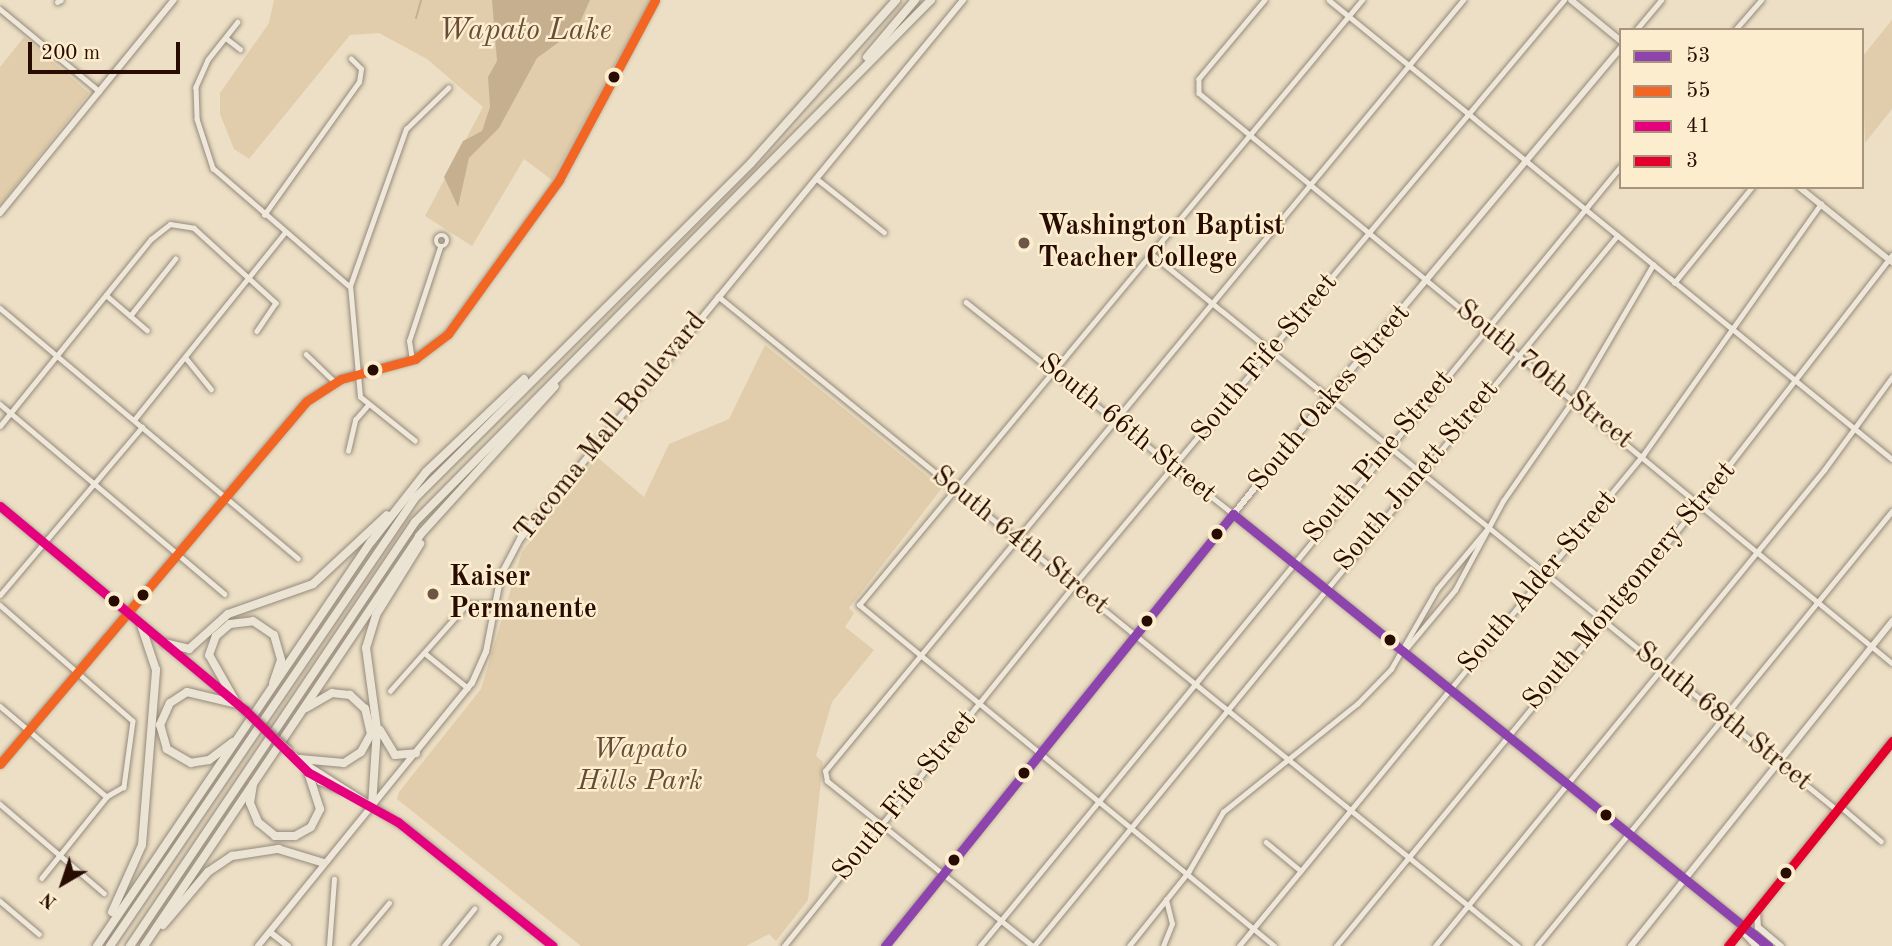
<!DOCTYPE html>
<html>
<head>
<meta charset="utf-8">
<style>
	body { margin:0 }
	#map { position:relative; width:1892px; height:946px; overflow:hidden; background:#ecdfc5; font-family:"Old Standard TT",serif }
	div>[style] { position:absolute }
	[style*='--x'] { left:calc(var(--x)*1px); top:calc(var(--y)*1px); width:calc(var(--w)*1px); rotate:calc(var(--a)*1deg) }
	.green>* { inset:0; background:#e1cdab }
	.water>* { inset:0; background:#c5af8f }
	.stream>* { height:2px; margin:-1px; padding:0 1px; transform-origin:1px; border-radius:1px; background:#c5af8f }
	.roads { filter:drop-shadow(0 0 2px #958a7b) drop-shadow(0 0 2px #958a7b) }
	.street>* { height:4.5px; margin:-2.25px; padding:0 2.25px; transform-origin:2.25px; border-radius:2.25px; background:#eee7da }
	.street>.ring { margin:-2.25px; padding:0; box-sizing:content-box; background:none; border:4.5px solid #eee7da; border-radius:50% }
	.secondary>* { height:6px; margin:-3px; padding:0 3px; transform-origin:3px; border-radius:3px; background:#eee7da }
	.primary>* { height:6px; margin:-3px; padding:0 3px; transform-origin:3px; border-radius:3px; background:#ebe3d4 }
	.highway>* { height:8px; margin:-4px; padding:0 4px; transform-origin:4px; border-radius:4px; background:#ebe3d4 }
	.bridges { filter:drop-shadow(0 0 2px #7a6e60) drop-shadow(0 0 2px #7a6e60) }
	.secondary-bridge>* { height:6px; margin:-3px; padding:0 3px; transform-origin:3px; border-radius:3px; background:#eee7da }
	.bus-1>* { height:9px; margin:-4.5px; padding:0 4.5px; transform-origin:4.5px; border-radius:4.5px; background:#8e44ad }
	.bus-2>* { height:9px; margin:-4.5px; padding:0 4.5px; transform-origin:4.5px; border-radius:4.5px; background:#f26522 }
	.bus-3>* { height:9px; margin:-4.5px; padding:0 4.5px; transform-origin:4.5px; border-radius:4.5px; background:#e5007d }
	.bus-4>* { height:9px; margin:-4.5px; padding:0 4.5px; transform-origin:4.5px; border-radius:4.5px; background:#e4002b }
	.dots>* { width:19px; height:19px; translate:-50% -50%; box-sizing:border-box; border:4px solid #fdedcf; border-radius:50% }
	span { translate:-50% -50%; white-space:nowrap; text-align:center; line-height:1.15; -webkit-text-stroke:5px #fdedcf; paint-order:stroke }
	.poi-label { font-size:28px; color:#290c01; font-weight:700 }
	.left { translate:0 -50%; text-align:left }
	.street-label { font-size:28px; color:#290c01 }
	.park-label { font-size:28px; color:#664b35; font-style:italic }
	.water-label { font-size:30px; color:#684c37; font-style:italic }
	.legend { position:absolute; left:1619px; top:28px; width:245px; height:161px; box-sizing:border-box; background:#fdedcf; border:2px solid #a8937d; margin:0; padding:9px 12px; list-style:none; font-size:21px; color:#290c01 }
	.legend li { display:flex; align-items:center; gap:14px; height:35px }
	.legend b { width:35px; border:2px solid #a8937d }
	.north { position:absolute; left:28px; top:848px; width:70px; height:70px; -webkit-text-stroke:5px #fdedcf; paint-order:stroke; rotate:219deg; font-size:19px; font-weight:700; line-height:28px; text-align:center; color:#290c01 }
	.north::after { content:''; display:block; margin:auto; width:24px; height:32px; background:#290c01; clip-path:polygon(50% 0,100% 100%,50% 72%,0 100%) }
	.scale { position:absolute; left:28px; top:42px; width:152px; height:32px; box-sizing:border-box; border:4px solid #290c01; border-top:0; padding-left:9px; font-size:21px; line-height:24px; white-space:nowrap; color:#290c01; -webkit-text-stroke:5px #fdedcf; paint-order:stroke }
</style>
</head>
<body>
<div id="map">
	<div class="green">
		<i style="clip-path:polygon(274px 0,650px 0,552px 180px,524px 159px,472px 246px,425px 216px,483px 107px,427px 59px,379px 33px,350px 35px,249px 159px,234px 149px,220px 114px,220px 93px,269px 23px)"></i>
		<i style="clip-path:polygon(1892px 20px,1892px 109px,1865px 143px,1862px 57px)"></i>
		<i style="clip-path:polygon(24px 37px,89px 93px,0 205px,0 67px)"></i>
		<i style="clip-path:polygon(765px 345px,942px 488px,849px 608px,854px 613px,845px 627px,874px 650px,832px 702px,816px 756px,823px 762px,808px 900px,776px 941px,769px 934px,746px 946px,581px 946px,397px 799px,399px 792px,481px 689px,522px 552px,597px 457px,644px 497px,669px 444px,729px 419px)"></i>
	</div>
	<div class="water">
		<i style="clip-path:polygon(492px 0,590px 0,577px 29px,537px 58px,499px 128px,469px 158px,458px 207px,444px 177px,463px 141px,482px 131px,490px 107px,488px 77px,497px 61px)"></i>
	</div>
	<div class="stream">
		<i style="--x:416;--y:18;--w:19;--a:-74"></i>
	</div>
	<div class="roads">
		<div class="street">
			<i style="--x:1265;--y:0;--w:103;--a:129.9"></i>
			<i style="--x:1199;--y:79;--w:14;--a:90"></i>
			<i style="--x:1199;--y:93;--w:897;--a:39.44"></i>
			<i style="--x:1329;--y:0;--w:726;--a:39.19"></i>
			<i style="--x:57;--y:2;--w:4;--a:-27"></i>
			<i style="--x:0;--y:9;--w:129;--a:39.6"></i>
			<i style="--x:238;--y:22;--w:48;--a:128.3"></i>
			<i style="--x:208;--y:60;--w:30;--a:114"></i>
			<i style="--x:196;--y:87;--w:32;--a:88"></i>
			<i style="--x:197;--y:119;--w:52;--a:71.9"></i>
			<i style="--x:213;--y:168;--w:180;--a:40.9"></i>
			<i style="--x:1636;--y:30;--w:39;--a:-50"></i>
			<i style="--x:1735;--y:30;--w:40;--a:-49"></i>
			<i style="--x:226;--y:38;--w:18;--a:38"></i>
			<i style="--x:816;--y:178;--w:87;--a:38.5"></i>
			<i style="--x:264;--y:215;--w:163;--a:-54.5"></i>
			<i style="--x:359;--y:82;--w:13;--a:-81"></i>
			<i style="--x:361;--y:69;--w:14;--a:-135"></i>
			<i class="ring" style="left:436px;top:235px;width:7.5px;height:7.5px"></i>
			<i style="--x:1153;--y:255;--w:879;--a:39.05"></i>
			<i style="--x:1674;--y:283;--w:124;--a:-50.9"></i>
			<i style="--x:106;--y:295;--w:54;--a:40.5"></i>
			<i style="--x:718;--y:296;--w:1031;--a:39.09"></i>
			<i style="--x:966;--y:302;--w:341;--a:38.4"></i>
			<i style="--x:0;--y:308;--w:389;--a:40"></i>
			<i style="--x:130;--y:316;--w:73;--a:-51.7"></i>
			<i style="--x:306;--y:354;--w:40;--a:44"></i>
			<i style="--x:186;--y:358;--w:40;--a:51"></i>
			<i style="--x:412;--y:360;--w:19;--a:-99"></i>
			<i style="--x:409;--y:341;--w:99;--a:-71.7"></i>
			<i style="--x:0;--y:404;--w:294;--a:40.2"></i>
			<i style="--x:134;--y:420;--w:241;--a:-51.2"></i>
			<i style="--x:0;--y:426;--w:240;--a:-51.1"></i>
			<i style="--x:151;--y:239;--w:24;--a:-38"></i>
			<i style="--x:170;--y:224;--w:24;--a:9"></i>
			<i style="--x:194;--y:228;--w:111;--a:42.4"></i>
			<i style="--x:276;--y:303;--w:34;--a:124"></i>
			<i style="--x:415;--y:441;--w:70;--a:-141.3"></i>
			<i style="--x:360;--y:397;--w:111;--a:-95.1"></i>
			<i style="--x:350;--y:286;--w:167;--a:-70.4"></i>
			<i style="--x:406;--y:129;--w:59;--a:-44.3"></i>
			<i style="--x:348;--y:451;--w:32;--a:-77"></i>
			<i style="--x:355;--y:420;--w:18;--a:-49"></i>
			<i style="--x:0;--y:595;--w:220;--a:-49.8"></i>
			<i style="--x:0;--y:605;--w:176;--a:41.1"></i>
			<i style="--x:133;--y:721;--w:67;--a:97.8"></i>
			<i style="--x:124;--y:787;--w:20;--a:150"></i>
			<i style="--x:107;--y:797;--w:104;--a:128.7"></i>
			<i style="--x:1405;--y:650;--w:78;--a:-50.2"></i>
			<i style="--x:1455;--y:590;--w:101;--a:-61.7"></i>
			<i style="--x:1503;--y:501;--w:124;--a:-55.2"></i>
			<i style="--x:1574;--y:399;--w:156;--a:-59.5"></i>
			<i style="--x:426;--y:654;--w:54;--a:39"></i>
			<i style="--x:390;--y:691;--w:116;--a:-48.5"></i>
			<i style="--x:467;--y:604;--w:28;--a:0"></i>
			<i style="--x:0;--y:706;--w:140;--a:40.4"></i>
			<i style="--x:0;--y:804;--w:137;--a:40.6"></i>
			<i style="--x:1840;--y:806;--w:54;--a:40.5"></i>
			<i style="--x:1266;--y:842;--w:45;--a:39.6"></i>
			<i style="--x:0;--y:901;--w:51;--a:40.2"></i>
			<i style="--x:329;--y:946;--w:67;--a:-85.7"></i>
			<i style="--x:353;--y:946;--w:56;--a:-50.1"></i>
			<i style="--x:444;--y:946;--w:48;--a:-51"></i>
			<i style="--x:492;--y:946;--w:11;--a:-52"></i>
			<i style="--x:784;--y:946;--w:468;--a:-51.2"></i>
			<i style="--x:1077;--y:581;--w:758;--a:-50.03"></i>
			<i style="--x:980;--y:946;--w:1010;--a:-50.59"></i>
			<i style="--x:1032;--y:946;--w:263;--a:-141.2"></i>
			<i style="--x:827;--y:781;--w:10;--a:-101"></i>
			<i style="--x:825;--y:771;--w:1001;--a:-50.39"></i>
			<i style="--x:1034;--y:946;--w:919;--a:-50.61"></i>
			<i style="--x:1129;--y:946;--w:96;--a:-51.3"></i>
			<i style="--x:1189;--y:871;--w:68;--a:-60"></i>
			<i style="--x:1223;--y:812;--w:172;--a:-38.9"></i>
			<i style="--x:1357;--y:704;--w:49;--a:-45.8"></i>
			<i style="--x:1391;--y:669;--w:92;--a:-60.1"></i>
			<i style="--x:1437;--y:589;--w:81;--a:-50"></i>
			<i style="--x:1163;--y:946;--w:24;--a:-68"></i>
			<i style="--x:1172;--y:924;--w:25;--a:-104"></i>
			<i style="--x:1239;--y:946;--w:636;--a:-50.55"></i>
			<i style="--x:1643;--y:455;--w:308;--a:-54.7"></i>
			<i style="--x:1274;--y:946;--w:537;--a:-140.59"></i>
			<i style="--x:859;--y:605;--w:787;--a:-50.26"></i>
			<i style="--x:1336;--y:946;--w:572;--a:-50.6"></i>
			<i style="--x:1699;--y:504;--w:315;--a:-52.2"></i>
			<i style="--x:1435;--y:946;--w:615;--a:-50.74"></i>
			<i style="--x:1824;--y:470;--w:115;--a:-53.8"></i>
			<i style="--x:1537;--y:946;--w:561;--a:-50.78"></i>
		</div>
		<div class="secondary">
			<i style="--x:0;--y:213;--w:275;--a:-50.8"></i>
			<i style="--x:0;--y:506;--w:319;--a:39.8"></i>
			<i style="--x:1233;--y:514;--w:688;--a:38.92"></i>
			<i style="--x:295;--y:756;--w:36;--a:46"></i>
			<i style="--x:320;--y:782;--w:22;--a:21"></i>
			<i style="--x:295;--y:757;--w:130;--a:32.5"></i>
			<i style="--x:405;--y:827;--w:190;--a:38.8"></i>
			<i style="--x:0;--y:764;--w:475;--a:-49.8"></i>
			<i style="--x:307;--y:401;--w:40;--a:-32.9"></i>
			<i style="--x:341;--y:379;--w:77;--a:-15.1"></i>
			<i style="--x:415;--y:359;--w:41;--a:-37.1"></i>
			<i style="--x:448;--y:334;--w:190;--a:-54.2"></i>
			<i style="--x:559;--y:180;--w:204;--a:-61.9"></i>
			<i style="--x:1757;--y:910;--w:17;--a:87"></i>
			<i style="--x:1758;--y:927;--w:30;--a:40"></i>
			<i style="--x:1742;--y:931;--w:21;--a:47"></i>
			<i style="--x:270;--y:932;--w:23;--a:38"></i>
			<i style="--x:258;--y:946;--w:339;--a:-50.9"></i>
			<i style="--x:472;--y:683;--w:34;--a:-66"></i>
			<i style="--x:486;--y:652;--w:78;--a:-79"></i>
			<i style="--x:501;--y:575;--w:41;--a:-62.2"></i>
			<i style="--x:520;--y:539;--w:698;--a:-50.58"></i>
			<i style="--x:885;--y:946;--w:705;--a:-51.1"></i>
			<i style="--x:1328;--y:397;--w:456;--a:-50"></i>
			<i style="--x:1631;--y:946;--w:417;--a:-51.2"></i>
			<i style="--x:1728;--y:946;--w:263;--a:-51.3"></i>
		</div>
		<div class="primary">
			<i style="--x:1571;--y:0;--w:65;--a:39.4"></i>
			<i style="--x:1799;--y:187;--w:119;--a:38.9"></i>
		</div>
		<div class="highway">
			<i style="--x:867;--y:57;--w:75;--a:-49.9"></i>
			<i style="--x:164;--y:643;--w:26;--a:13"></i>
			<i style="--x:189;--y:649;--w:52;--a:-41.9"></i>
			<i style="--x:228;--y:614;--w:90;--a:-19.4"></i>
			<i style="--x:313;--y:584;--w:101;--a:-43"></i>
			<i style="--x:237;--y:704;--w:56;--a:-119.7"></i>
			<i style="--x:209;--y:655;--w:20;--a:-70"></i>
			<i style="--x:216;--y:636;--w:18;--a:-41"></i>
			<i style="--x:230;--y:624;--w:23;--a:-7"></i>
			<i style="--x:253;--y:621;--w:25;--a:34"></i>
			<i style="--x:274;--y:635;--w:26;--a:74"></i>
			<i style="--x:281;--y:660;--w:24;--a:109"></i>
			<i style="--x:380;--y:730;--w:29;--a:59"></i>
			<i style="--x:395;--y:755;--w:21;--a:-5"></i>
			<i style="--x:233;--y:742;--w:30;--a:143"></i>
			<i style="--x:209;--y:760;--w:18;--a:171"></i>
			<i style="--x:191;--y:763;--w:28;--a:-150"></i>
			<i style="--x:167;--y:749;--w:25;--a:-106"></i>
			<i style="--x:160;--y:725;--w:24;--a:-66"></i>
			<i style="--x:170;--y:703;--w:20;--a:-33"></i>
			<i style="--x:187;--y:692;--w:51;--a:13.5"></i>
			<i style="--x:300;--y:759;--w:44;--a:5.2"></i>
			<i style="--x:344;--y:763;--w:20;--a:-33"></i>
			<i style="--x:361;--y:752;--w:21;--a:-61"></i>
			<i style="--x:371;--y:734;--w:26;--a:-103"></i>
			<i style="--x:365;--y:709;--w:21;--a:-137"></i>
			<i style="--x:350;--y:695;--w:18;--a:-174"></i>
			<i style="--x:332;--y:693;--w:30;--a:150"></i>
			<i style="--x:253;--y:784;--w:19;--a:99"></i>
			<i style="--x:250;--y:803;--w:21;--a:67"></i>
			<i style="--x:258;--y:822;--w:22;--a:39"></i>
			<i style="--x:275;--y:836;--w:20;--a:0"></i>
			<i style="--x:295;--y:836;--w:18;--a:-29"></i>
			<i style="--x:311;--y:827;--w:20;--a:-63"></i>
			<i style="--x:320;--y:809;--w:39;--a:-108"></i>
			<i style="--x:372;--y:806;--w:77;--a:-86.3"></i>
			<i style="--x:377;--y:729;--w:82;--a:-97.7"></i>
			<i style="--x:366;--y:648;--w:34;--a:-73"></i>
			<i style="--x:376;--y:615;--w:84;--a:-58.2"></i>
			<i style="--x:112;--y:912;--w:73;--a:-65.9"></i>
			<i style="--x:142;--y:845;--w:176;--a:-85.4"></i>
			<i style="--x:156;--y:670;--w:47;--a:-108.4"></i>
			<i style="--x:163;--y:925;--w:70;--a:-49.7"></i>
			<i style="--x:208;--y:872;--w:29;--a:-34"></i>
			<i style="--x:232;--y:856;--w:47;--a:-8.7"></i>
			<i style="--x:278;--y:849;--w:48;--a:16.9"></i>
			<i style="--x:97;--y:946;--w:488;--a:-55.9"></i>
			<i style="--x:371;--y:542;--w:89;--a:-51.8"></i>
			<i style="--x:426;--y:472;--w:135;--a:-43.5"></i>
			<i style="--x:110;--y:946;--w:542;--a:-55.75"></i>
			<i style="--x:415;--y:498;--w:474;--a:-44.9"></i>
			<i style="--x:751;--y:163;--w:218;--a:-48.3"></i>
			<i style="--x:130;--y:946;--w:511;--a:-56.09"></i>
			<i style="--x:415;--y:522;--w:734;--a:-45.33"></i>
			<i style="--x:144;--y:946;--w:494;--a:-56.1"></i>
			<i style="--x:419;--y:536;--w:202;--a:-47.8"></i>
		</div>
	</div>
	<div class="bridges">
		<div class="secondary-bridge">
			<i style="--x:245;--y:710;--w:59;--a:42.3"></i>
		</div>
	</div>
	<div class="bus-1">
		<i style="--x:1233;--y:514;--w:688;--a:38.92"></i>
		<i style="--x:885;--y:946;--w:555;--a:-51.15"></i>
	</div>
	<div class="bus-2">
		<i style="--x:0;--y:764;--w:475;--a:-49.8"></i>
		<i style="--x:307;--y:401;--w:40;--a:-32.9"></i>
		<i style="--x:341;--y:379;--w:77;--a:-15.1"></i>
		<i style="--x:415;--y:359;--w:41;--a:-37.1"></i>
		<i style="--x:448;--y:334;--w:190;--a:-54.2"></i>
		<i style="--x:559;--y:180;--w:204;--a:-61.9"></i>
	</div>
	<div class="bus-3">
		<i style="--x:0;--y:506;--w:319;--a:39.8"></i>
		<i style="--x:245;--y:710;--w:88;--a:44.5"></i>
		<i style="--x:308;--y:772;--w:103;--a:29.1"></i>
		<i style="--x:398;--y:822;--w:198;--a:38.7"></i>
	</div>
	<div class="bus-4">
		<i style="--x:1728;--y:946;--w:263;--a:-51.3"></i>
	</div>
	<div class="dots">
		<i style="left:614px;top:77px;background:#290c01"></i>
		<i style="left:1024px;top:243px;background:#6d5646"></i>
		<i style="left:373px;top:370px;background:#290c01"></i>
		<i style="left:1217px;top:534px;background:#290c01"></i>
		<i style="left:433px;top:594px;background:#6d5646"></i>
		<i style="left:143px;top:595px;background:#290c01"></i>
		<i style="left:114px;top:601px;background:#290c01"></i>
		<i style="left:1147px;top:621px;background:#290c01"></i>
		<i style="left:1390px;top:640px;background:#290c01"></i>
		<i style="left:1024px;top:773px;background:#290c01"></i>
		<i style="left:1606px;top:815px;background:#290c01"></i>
		<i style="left:954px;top:860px;background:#290c01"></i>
		<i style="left:1786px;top:873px;background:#290c01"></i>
	</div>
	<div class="poi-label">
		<span class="left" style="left:1038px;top:243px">Washington Baptist<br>Teacher College</span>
		<span class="left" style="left:449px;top:594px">Kaiser<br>Permanente</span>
	</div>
	<div class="street-label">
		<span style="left:1265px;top:358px;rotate:-50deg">South Fife Street</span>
		<span style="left:1544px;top:375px;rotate:39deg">South 70th Street</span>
		<span style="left:1330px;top:398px;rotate:-50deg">South Oakes Street</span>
		<span style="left:611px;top:427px;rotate:-51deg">Tacoma Mall Boulevard</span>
		<span style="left:1127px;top:429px;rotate:39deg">South 66th Street</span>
		<span style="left:1379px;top:457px;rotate:-50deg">South Pine Street</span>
		<span style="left:1417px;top:476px;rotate:-50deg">South Junett Street</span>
		<span style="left:1020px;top:541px;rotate:39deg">South 64th Street</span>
		<span style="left:1538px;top:582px;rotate:-50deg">South Alder Street</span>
		<span style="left:1630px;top:586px;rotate:-50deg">South Montgomery Street</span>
		<span style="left:1723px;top:717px;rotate:39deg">South 68th Street</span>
		<span style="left:905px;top:796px;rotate:-51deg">South Fife Street</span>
	</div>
	<div class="park-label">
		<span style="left:640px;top:766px">Wapato<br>Hills Park</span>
	</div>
	<div class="water-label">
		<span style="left:525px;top:31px">Wapato Lake</span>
	</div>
	<ul class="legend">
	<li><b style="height:9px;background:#8e44ad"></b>53</li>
	<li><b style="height:9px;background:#f26522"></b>55</li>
	<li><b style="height:9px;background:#e5007d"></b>41</li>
	<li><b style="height:9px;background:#e4002b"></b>3</li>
	</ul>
	<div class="north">N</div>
	<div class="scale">200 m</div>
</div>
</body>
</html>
